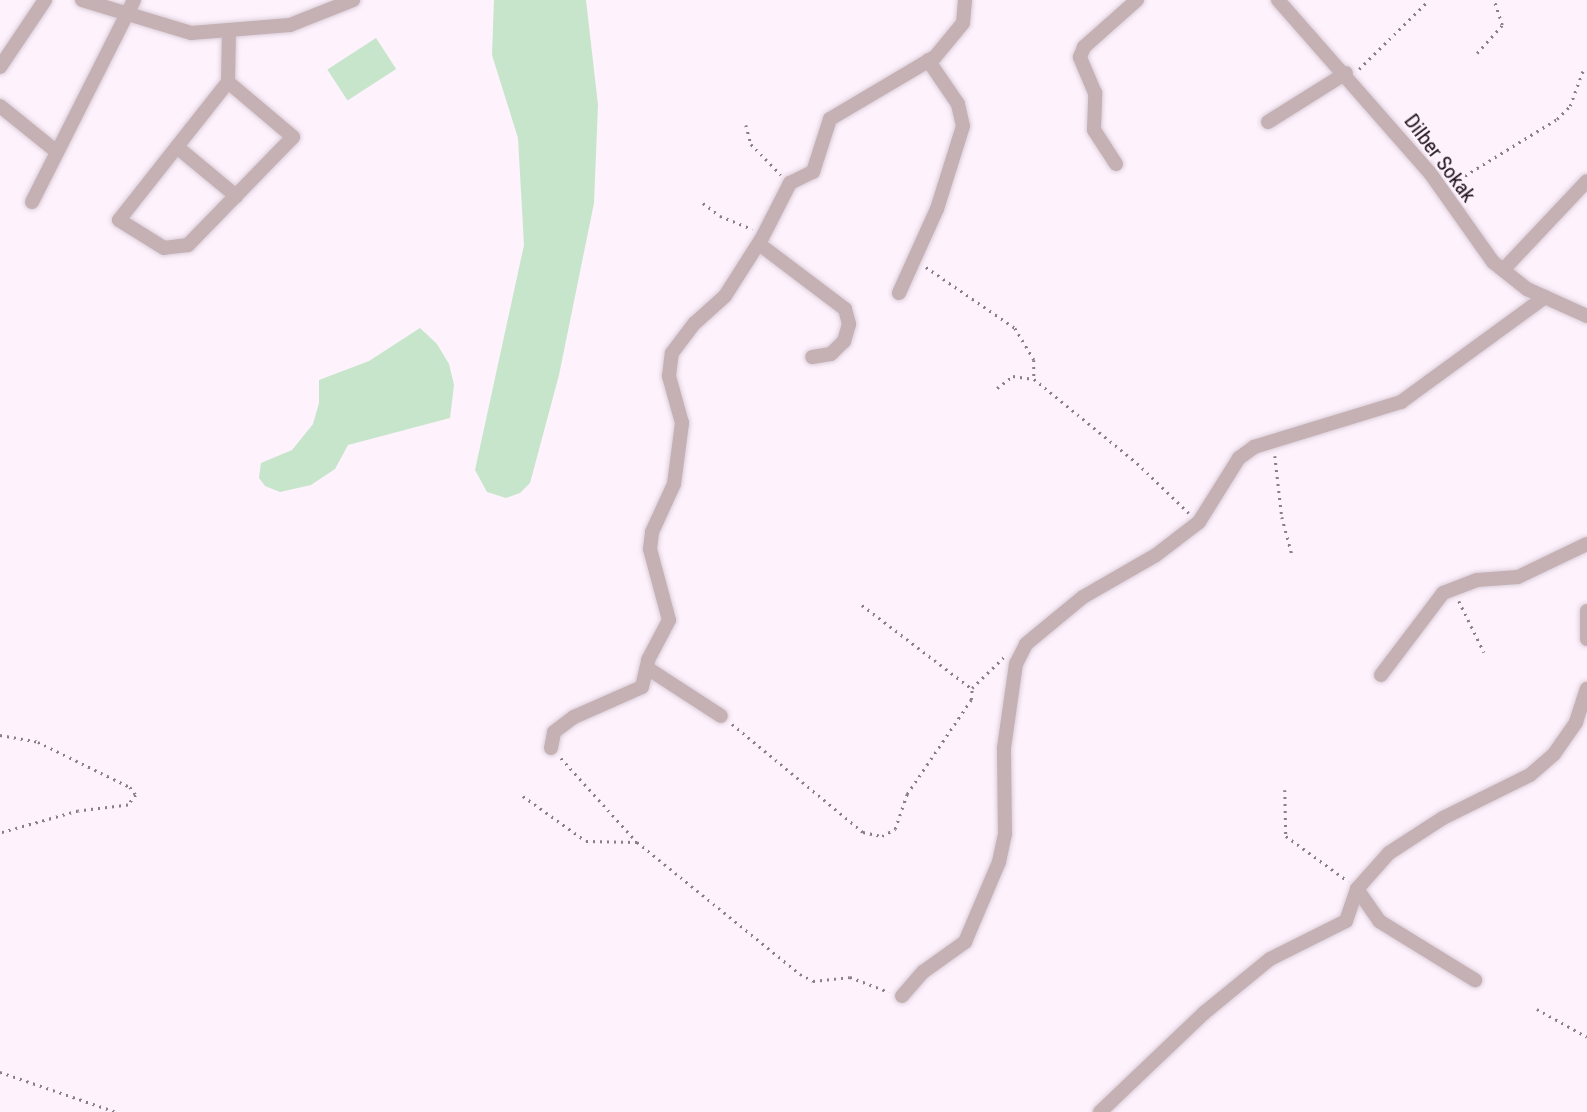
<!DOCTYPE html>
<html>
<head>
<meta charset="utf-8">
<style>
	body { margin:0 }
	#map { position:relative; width:1587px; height:1112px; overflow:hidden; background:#fef2fd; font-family:"Roboto Condensed",sans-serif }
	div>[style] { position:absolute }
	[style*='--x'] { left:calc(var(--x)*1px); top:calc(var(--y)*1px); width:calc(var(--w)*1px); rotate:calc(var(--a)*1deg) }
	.green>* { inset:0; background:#c7e5ca; transform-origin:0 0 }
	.path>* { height:2.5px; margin-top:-1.25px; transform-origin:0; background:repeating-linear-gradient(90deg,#8a7f89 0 2px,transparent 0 7px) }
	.roads { filter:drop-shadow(0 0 2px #daced9) drop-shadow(0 0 2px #daced9) }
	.minor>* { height:14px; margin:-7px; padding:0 7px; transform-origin:7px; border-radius:7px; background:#c5b0b3 }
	span { translate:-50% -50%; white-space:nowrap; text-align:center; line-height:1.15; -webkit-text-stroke:5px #fef2fd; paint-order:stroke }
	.street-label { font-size:21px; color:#1e141d }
</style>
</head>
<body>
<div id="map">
	<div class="green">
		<i style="clip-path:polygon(494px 0,586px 0,598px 105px,594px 203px,559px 375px,530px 483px,520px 493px,506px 498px,487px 492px,475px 470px,524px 245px,518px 138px,492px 55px)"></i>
		<i style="left:376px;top:38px;width:37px;height:58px;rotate:57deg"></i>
		<i style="clip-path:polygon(420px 328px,437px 344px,449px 364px,454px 385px,450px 418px,348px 445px,335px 469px,311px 485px,280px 492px,265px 486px,259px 478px,261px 463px,292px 450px,313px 424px,319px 403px,319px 380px,369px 361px)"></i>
	</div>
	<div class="path">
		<i style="--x:1477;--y:53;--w:38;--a:-48"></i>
		<i style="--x:1502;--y:25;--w:26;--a:-108"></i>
		<i style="--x:1359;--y:69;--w:98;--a:-44.6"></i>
		<i style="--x:746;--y:125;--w:20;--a:75"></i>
		<i style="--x:751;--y:144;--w:43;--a:45.9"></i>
		<i style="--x:1453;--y:183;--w:122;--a:-31.6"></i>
		<i style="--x:1557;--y:119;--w:18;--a:-45"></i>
		<i style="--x:1570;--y:106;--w:37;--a:-70"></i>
		<i style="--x:703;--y:203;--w:21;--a:37"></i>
		<i style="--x:720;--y:216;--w:35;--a:22"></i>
		<i style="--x:926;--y:267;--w:108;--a:34.4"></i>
		<i style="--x:1015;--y:328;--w:37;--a:59"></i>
		<i style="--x:1034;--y:360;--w:19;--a:90"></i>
		<i style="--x:997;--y:388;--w:20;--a:-37"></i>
		<i style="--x:1013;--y:376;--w:21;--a:8"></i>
		<i style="--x:1034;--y:379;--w:133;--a:39.2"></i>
		<i style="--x:1137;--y:463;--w:72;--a:43.9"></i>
		<i style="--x:1275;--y:456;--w:61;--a:83.5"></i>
		<i style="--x:1282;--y:517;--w:42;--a:75"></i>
		<i style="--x:1459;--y:601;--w:57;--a:63.9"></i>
		<i style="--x:862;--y:605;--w:137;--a:37.3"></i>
		<i style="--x:732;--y:724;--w:170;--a:39.5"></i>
		<i style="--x:863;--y:832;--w:19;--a:12"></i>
		<i style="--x:882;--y:836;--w:15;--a:-28"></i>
		<i style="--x:895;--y:829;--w:37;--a:-71"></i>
		<i style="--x:907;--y:794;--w:114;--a:-55.8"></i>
		<i style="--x:971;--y:700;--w:12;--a:-85"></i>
		<i style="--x:972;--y:688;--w:45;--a:-44.1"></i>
		<i style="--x:0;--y:735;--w:39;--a:10"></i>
		<i style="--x:38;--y:742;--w:102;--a:26.1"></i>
		<i style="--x:130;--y:787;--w:10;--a:53"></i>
		<i style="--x:136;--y:795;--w:13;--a:129"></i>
		<i style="--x:128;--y:805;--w:50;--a:173.2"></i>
		<i style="--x:78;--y:811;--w:81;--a:164.2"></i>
		<i style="--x:561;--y:758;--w:113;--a:47.9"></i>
		<i style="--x:637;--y:842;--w:210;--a:39"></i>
		<i style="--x:800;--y:974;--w:15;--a:28"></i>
		<i style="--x:813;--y:981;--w:37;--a:-6"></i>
		<i style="--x:850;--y:977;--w:42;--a:21"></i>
		<i style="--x:1285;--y:790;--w:46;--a:88.8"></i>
		<i style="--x:1286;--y:836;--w:77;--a:36"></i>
		<i style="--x:523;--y:796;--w:77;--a:35.5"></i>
		<i style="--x:586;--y:841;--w:51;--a:1.1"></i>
		<i style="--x:1537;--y:1009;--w:57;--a:29.2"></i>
		<i style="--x:0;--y:1072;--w:123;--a:19"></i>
	</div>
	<div class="roads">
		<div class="minor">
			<i style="--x:82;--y:0;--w:114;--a:16.8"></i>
			<i style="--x:191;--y:33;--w:99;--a:-4.6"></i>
			<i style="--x:290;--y:25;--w:68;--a:-21.6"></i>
			<i style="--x:1278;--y:0;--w:230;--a:48.7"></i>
			<i style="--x:1430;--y:173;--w:109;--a:54.7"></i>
			<i style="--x:1493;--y:262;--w:43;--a:38.5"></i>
			<i style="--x:1527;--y:289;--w:66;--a:24.2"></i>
			<i style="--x:0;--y:67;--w:81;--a:-56.1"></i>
			<i style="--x:228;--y:82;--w:85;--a:40.2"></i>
			<i style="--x:293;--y:137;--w:151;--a:134.2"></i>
			<i style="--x:188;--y:245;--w:24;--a:173"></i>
			<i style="--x:164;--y:248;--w:53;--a:-148.1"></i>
			<i style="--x:119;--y:220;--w:176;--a:-51.7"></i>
			<i style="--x:228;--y:82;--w:52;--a:-88.9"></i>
			<i style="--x:0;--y:106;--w:73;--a:38.9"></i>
			<i style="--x:1268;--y:122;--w:92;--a:-32.1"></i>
			<i style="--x:177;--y:147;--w:77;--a:39.7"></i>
			<i style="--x:1116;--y:164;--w:40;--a:-122.9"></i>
			<i style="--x:1094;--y:130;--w:37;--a:-88"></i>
			<i style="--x:1095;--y:93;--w:39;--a:-113"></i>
			<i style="--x:1080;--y:57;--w:11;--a:-68"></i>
			<i style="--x:1084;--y:47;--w:71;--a:-41.6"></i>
			<i style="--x:32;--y:202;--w:226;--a:-63.2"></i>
			<i style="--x:759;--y:244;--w:108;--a:37.1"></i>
			<i style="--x:845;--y:309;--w:16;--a:75"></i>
			<i style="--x:849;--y:324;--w:18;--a:106"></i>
			<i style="--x:844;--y:341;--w:18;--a:135"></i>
			<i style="--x:831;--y:354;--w:19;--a:171"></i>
			<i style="--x:1503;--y:270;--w:122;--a:-46.7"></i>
			<i style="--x:899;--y:293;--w:92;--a:-65.7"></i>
			<i style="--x:937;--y:209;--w:87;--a:-72.6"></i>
			<i style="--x:963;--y:126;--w:23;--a:-103"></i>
			<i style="--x:958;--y:104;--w:53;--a:-124.3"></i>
			<i style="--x:1587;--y:611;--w:28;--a:90"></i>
			<i style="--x:647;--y:668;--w:88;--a:33"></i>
			<i style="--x:1381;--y:675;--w:103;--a:-52.9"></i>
			<i style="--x:1443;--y:593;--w:36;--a:-21"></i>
			<i style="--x:1477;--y:580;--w:41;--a:-4.2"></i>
			<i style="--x:1518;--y:577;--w:76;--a:-25.6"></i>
			<i style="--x:551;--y:748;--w:16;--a:-79"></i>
			<i style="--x:554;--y:732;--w:25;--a:-37"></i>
			<i style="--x:574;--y:717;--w:74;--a:-23.8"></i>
			<i style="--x:642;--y:687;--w:28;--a:-77"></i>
			<i style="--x:648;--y:660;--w:45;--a:-62.3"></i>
			<i style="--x:669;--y:620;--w:73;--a:-105"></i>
			<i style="--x:650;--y:549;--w:17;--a:-83"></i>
			<i style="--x:652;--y:532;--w:53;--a:-65.4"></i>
			<i style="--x:674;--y:484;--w:62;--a:-82.5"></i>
			<i style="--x:682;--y:423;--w:49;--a:-105.5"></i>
			<i style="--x:669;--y:376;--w:23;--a:-83"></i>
			<i style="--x:672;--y:353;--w:38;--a:-53"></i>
			<i style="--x:695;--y:323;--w:40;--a:-42"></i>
			<i style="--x:725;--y:296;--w:69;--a:-57.5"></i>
			<i style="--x:762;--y:238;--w:62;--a:-63"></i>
			<i style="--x:790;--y:183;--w:25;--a:-26"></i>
			<i style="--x:813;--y:172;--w:56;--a:-72.2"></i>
			<i style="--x:830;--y:119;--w:122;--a:-30.6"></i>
			<i style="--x:935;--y:57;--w:44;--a:-50.5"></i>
			<i style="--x:963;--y:23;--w:23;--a:-85"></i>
			<i style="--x:1357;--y:889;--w:39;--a:55"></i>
			<i style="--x:1379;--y:921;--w:113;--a:31.6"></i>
			<i style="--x:902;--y:996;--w:32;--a:-49"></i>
			<i style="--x:923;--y:972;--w:52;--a:-35.5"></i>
			<i style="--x:965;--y:942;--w:87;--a:-67"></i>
			<i style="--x:999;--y:862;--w:29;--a:-78"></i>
			<i style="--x:1005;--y:834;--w:86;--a:-90.7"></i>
			<i style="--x:1004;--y:748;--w:85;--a:-81.9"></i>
			<i style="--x:1016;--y:664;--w:22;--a:-63"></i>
			<i style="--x:1026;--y:644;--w:74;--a:-39.5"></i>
			<i style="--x:1083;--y:597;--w:84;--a:-29.9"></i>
			<i style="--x:1156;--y:555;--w:54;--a:-37.5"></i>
			<i style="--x:1199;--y:522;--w:75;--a:-58"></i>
			<i style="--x:1239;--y:458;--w:19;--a:-36"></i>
			<i style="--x:1254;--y:447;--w:154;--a:-17"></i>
			<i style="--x:1401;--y:402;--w:178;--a:-36.1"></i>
			<i style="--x:1100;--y:1112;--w:144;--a:-43.6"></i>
			<i style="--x:1204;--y:1013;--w:85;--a:-39.3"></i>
			<i style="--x:1270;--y:959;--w:85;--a:-26.6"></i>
			<i style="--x:1346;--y:921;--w:34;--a:-71"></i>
			<i style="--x:1357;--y:889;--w:48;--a:-48.4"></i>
			<i style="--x:1389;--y:853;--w:64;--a:-32.9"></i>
			<i style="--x:1443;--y:818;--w:97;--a:-26.3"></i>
			<i style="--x:1530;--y:775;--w:32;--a:-41"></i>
			<i style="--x:1554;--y:754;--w:39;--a:-55"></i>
			<i style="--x:1576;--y:722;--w:35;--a:-72"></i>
		</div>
	</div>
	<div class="street-label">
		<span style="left:1440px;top:158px;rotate:53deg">Dilber Sokak</span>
	</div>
</div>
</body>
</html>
